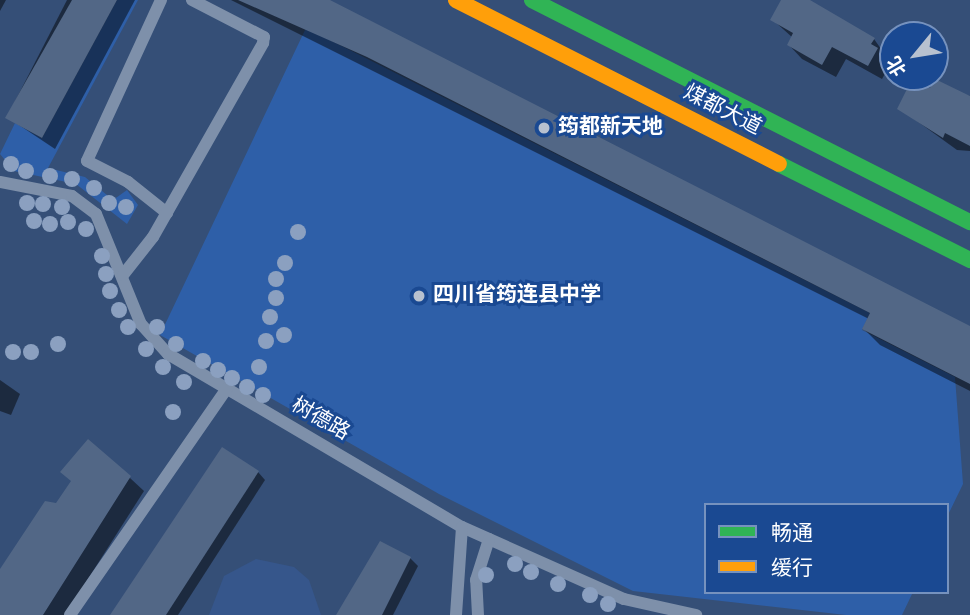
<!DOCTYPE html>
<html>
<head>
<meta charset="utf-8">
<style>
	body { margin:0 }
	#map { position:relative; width:970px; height:615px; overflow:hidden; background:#354f77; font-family:Overpass,"Noto Sans SC",sans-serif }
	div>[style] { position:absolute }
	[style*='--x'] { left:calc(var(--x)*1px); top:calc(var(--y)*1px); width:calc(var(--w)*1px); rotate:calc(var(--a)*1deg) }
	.green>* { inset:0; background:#2e5fa8 }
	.water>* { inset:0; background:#36568b }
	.shadow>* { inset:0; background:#0007 }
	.building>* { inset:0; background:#526786 }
	.lane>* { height:12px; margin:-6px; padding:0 6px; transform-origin:6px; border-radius:6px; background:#7e90aa }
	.fast>* { height:16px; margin:-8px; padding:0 8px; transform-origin:8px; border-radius:8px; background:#30b455 }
	.slow>* { height:16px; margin:-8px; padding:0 8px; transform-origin:8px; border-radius:8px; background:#ff9f0a }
	.trees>* { width:16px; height:16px; margin:-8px; border-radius:50%; background:#8ba0c0 }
	.dots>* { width:19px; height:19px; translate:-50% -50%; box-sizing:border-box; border:4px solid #1a4992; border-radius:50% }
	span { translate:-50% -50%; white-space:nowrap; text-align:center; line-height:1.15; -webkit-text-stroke:6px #1a4992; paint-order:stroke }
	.street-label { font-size:21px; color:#fff }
	.poi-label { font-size:21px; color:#fff; font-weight:700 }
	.left { translate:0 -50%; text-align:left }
	.legend { position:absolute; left:704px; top:503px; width:245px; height:91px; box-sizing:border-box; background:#1a4992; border:2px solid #7692be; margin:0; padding:9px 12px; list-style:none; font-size:21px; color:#fff }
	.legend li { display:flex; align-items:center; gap:14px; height:35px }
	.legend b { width:35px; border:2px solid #7692be }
	.north { position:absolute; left:879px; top:21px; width:70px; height:70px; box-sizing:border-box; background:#1a4992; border:2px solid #7692be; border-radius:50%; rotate:240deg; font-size:19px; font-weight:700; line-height:28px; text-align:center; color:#fff }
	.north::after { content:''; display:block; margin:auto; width:24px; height:32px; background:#b8c1cf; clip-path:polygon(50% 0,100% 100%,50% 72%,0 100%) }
</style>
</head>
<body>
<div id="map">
	<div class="green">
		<i style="clip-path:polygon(117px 0,138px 0,48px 168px,85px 177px,113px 200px,127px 190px,138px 205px,127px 224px,76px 184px,14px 171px,0 154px,15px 123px,42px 138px)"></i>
		<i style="clip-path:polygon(306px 28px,870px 313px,862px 330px,955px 377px,963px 484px,947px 517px,947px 505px,706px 505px,706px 592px,913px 592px,902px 615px,846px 615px,633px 591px,439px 494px,160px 335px)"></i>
	</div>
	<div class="water">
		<i style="clip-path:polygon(256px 559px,294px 567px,309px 580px,321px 615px,209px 615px,224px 576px)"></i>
	</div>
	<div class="shadow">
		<i style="clip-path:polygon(0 0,6px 0,0 11px)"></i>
		<i style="clip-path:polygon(67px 0,135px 0,55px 149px,7px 117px)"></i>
		<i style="clip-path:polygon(231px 0,326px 0,970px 328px,970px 391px,880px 345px,864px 329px,869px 319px)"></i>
		<i style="clip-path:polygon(784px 0,799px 0,874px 39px,891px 63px,882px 79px,846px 59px,836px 77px,802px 59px,789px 45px,793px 38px,773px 20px)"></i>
		<i style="clip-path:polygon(931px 91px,970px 96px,970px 151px,957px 150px,899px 108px)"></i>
		<i style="clip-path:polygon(0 380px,20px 394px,11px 415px,0 411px)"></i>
		<i style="clip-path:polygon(258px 472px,265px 480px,178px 615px,112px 615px)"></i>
		<i style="clip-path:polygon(130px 478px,144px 491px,65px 615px,0 615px,0 573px,57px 505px)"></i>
		<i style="clip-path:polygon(410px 558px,418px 566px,393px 615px,339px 615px)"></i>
	</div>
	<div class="building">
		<i style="clip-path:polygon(72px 0,117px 0,42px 138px,5px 118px)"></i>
		<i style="clip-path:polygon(238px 0,330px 0,970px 326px,970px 384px,862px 329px,870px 313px,367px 57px)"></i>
		<i style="clip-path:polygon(781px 0,810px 0,875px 38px,871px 44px,878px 48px,868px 66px,832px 47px,822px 65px,787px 45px,793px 33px,770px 20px)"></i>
		<i style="clip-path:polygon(912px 79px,930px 88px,935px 79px,970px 96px,970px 146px,945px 133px,943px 138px,897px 109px)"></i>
		<i style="clip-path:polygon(88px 439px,131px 476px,43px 615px,0 615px,0 569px,45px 501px,56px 503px,71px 481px,60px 472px)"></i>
		<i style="clip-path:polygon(222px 447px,259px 471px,166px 615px,110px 615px)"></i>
		<i style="clip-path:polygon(380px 541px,411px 557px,382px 615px,336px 615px)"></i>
	</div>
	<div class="lane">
		<i style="--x:161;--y:0;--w:177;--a:114.7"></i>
		<i style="--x:87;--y:161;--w:46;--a:27.1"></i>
		<i style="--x:128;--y:182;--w:50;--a:38.5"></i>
		<i style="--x:0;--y:182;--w:73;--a:11"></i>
		<i style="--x:72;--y:196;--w:30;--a:37"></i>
		<i style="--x:96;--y:214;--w:119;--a:67.8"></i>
		<i style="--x:141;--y:324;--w:40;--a:48"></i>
		<i style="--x:168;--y:354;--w:341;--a:30.5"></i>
		<i style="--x:462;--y:527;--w:177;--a:24"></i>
		<i style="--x:624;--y:599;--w:74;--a:12.5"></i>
		<i style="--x:123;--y:275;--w:48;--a:-51.7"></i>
		<i style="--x:153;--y:237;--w:223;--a:-60.4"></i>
		<i style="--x:263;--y:43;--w:6;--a:-81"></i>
		<i style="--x:264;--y:37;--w:81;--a:-152.8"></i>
		<i style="--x:70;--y:615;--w:276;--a:-55.3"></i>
		<i style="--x:456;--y:615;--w:88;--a:-86.1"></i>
		<i style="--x:478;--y:615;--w:35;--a:-93"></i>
		<i style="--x:476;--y:580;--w:43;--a:-72.4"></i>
	</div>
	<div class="fast">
		<i style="--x:532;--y:0;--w:491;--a:26.9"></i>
		<i style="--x:779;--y:164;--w:214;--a:26.7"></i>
	</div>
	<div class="slow">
		<i style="--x:456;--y:0;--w:362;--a:26.9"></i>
	</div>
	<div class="trees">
		<i style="left:11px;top:164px"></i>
		<i style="left:26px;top:171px"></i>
		<i style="left:50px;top:176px"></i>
		<i style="left:72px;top:179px"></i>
		<i style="left:94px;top:188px"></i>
		<i style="left:27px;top:203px"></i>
		<i style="left:109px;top:203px"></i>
		<i style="left:43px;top:204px"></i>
		<i style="left:62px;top:207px"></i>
		<i style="left:126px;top:207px"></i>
		<i style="left:34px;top:221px"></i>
		<i style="left:68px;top:222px"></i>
		<i style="left:50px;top:224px"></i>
		<i style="left:86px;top:229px"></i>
		<i style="left:298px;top:232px"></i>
		<i style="left:102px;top:256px"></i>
		<i style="left:285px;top:263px"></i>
		<i style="left:106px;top:274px"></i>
		<i style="left:276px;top:279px"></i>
		<i style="left:110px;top:291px"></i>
		<i style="left:276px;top:298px"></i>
		<i style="left:119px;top:310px"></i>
		<i style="left:270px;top:317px"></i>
		<i style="left:128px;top:327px"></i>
		<i style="left:157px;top:327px"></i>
		<i style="left:284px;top:335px"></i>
		<i style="left:266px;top:341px"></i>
		<i style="left:58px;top:344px"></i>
		<i style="left:176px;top:344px"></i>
		<i style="left:146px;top:349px"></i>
		<i style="left:13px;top:352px"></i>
		<i style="left:31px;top:352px"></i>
		<i style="left:203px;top:361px"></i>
		<i style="left:163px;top:367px"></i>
		<i style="left:259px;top:367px"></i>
		<i style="left:218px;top:370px"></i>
		<i style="left:232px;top:378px"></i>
		<i style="left:184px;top:382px"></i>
		<i style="left:247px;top:387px"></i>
		<i style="left:263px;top:395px"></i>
		<i style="left:173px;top:412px"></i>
		<i style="left:515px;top:564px"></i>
		<i style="left:531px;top:572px"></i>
		<i style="left:486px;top:575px"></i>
		<i style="left:558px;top:584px"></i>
		<i style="left:590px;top:595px"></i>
		<i style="left:608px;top:604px"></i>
	</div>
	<div class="dots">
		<i style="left:544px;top:128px;background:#b8c1cf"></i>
		<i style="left:419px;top:296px;background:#b8c1cf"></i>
	</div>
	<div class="street-label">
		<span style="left:722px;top:111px;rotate:27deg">煤都大道</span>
		<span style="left:320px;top:420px;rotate:30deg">树德路</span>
	</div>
	<div class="poi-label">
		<span class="left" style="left:558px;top:128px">筠都新天地</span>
		<span class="left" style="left:433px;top:296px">四川省筠连县中学</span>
	</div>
	<ul class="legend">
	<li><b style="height:9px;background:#30b455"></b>畅通</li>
	<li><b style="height:9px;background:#ff9f0a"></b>缓行</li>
	</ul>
	<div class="north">北</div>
</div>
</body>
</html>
